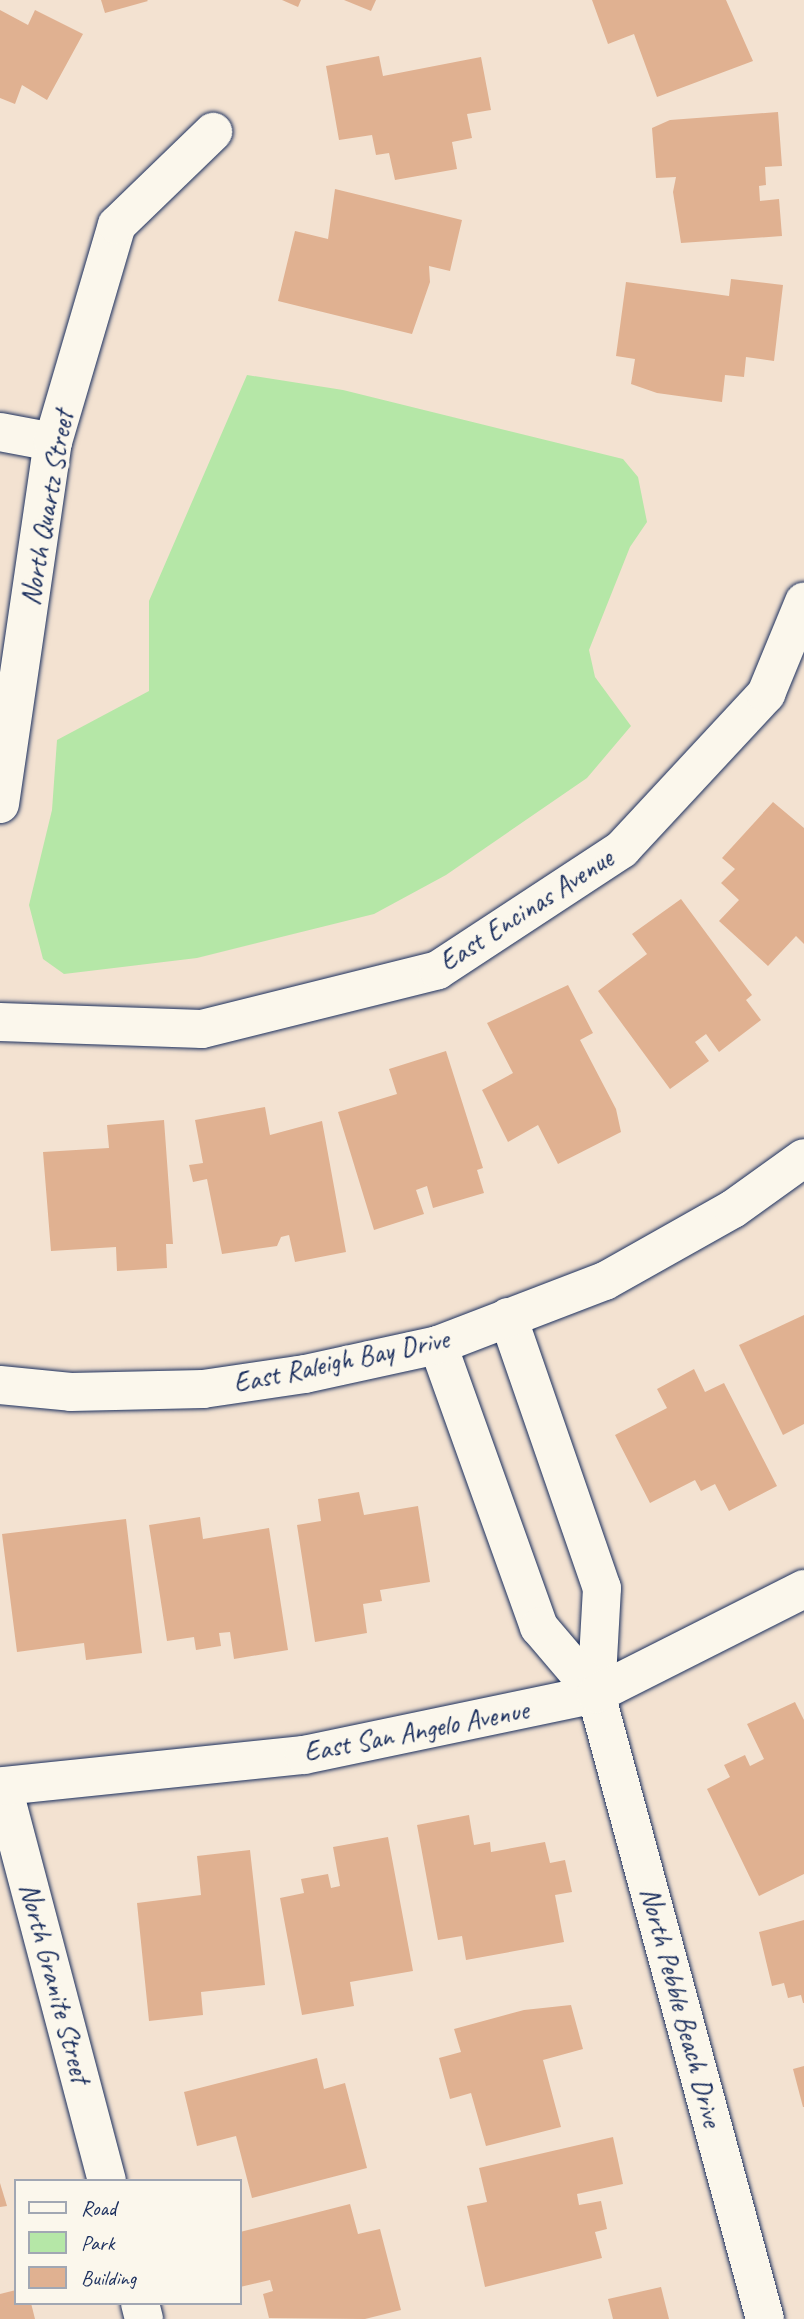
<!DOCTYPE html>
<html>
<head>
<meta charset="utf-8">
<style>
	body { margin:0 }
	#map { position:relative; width:804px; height:2319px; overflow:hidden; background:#f3e2d1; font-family:Caveat,sans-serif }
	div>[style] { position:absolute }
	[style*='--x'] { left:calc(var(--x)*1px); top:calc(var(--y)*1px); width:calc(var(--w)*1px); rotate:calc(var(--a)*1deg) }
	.green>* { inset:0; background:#b5e7a7 }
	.building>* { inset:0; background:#e0b191 }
	.roads { filter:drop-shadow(0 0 2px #1b2f5e) drop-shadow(0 0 2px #1b2f5e) }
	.minor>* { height:38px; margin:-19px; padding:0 19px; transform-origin:19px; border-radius:19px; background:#fbf7ec }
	span { translate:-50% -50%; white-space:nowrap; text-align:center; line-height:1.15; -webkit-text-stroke:7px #fbf7ec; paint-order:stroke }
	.street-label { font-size:28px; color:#1b2f5e }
	.legend { position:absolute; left:14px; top:2179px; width:228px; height:126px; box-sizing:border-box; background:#fbf7ec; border:2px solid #a1a7b3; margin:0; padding:9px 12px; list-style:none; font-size:21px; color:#1b2f5e }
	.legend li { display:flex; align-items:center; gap:14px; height:35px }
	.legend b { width:35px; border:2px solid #a1a7b3 }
</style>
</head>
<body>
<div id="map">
	<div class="green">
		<i style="clip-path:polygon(247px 375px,343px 390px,623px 459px,638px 477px,647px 522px,630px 547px,589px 650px,595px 677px,631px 726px,587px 778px,446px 875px,374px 914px,197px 958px,64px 974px,43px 959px,29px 905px,52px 810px,57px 740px,149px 691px,149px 601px)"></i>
	</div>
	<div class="building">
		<i style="clip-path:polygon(101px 0,147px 0,148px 1px,105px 13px)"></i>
		<i style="clip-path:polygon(282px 0,301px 0,298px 7px)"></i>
		<i style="clip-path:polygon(344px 0,376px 0,371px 11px)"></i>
		<i style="clip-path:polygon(592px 0,726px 0,753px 61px,657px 97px,634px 34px,608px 44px)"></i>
		<i style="clip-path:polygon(0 10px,28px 25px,35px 10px,83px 34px,47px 100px,22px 85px,15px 104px,0 98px)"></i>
		<i style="clip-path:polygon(379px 56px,383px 76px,481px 57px,491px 110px,467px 114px,472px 138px,452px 142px,457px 169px,395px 180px,389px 153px,376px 155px,372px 135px,339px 140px,326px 66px)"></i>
		<i style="clip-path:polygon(778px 112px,782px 166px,765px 167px,766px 185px,759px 186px,760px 201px,779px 199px,782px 236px,681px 243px,673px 192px,676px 177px,656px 178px,652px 128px,670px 120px)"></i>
		<i style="clip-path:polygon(335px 189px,462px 220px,450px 271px,429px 266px,430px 282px,412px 334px,278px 301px,295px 231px,328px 239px)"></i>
		<i style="clip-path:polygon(731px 279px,783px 285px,774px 361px,746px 357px,744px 377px,725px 375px,722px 402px,657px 393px,631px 384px,635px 359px,616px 356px,626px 282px,729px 296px)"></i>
		<i style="clip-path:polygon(773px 802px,804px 828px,804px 944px,796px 936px,768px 966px,719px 921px,739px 900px,721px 883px,735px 869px,722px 858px)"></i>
		<i style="clip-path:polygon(681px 899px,752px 995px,746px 1000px,761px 1020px,719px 1052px,706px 1034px,695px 1042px,709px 1061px,670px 1089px,598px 991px,647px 954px,632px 934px)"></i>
		<i style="clip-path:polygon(568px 985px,593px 1033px,580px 1040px,616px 1109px,621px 1132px,558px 1164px,538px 1125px,508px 1142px,482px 1090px,513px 1073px,487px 1023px)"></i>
		<i style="clip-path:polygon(446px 1051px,483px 1168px,477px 1170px,484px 1193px,433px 1208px,427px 1186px,416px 1190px,424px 1214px,374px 1230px,338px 1112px,397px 1094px,389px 1069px)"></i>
		<i style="clip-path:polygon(265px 1107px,270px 1135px,322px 1121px,346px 1252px,295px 1262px,289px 1235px,281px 1237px,277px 1246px,222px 1254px,207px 1179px,193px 1182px,189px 1165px,203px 1163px,195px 1120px)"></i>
		<i style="clip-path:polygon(164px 1120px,173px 1244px,166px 1244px,167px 1268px,117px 1271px,116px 1247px,51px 1251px,43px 1152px,109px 1148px,107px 1125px)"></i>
		<i style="clip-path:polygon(804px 1315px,804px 1424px,783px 1435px,739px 1345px)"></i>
		<i style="clip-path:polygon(694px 1369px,705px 1392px,724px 1383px,777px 1486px,729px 1511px,715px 1484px,701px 1491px,695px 1480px,650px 1503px,615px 1435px,667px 1408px,657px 1389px)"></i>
		<i style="clip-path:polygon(359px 1492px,364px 1515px,418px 1506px,430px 1582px,380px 1590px,382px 1601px,363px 1604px,367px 1633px,315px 1642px,297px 1525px,321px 1521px,318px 1499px)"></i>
		<i style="clip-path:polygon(200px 1517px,203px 1539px,269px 1528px,288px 1650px,234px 1659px,230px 1632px,219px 1633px,221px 1646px,196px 1650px,194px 1637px,167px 1641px,149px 1525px)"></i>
		<i style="clip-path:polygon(126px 1519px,142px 1653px,86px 1660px,84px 1643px,17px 1652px,2px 1534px)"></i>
		<i style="clip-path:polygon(795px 1702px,804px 1720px,804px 1874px,759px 1896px,707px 1789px,730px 1777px,724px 1765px,745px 1755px,750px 1766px,764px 1759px,747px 1724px)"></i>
		<i style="clip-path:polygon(469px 1815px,474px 1845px,490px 1842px,491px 1852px,545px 1842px,550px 1863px,565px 1860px,572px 1892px,555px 1895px,564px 1942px,466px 1960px,462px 1936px,438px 1940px,417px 1825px)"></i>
		<i style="clip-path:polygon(388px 1837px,413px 1971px,350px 1982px,354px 2006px,302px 2015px,280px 1898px,304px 1893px,301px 1879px,328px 1874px,331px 1888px,340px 1886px,333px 1847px)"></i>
		<i style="clip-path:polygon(250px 1850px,265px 1985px,201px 1992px,203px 2015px,149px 2021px,137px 1903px,201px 1895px,197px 1856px)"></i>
		<i style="clip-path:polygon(804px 1920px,804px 2003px,803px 2003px,801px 1995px,788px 1998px,784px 1983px,772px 1986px,759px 1932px)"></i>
		<i style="clip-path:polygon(571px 2005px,583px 2049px,543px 2060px,561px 2127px,486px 2146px,471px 2093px,450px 2099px,439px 2058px,461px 2052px,454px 2029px,524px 2010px)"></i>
		<i style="clip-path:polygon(317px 2058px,324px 2089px,345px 2083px,367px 2168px,252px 2198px,236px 2136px,197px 2146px,184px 2092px)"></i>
		<i style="clip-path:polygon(804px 2066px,804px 2107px,803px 2107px,793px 2069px)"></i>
		<i style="clip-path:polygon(613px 2137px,623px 2184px,577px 2194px,579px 2205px,601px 2201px,607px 2229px,595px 2232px,602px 2258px,485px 2287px,467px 2206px,487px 2202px,479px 2168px)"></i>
		<i style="clip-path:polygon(0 2183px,7px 2206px,0 2207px)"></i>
		<i style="clip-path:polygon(350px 2204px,358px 2234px,380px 2229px,401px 2310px,365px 2319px,269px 2318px,263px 2294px,273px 2291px,270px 2280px,240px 2287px,240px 2232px)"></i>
		<i style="clip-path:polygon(661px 2287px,669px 2319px,613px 2319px,608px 2299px)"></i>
		<i style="clip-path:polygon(16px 2290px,16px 2303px,31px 2303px,35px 2319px,0 2319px,0 2294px)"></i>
	</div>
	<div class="roads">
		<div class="minor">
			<i style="--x:0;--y:432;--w:54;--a:10.7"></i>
			<i style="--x:0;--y:804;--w:366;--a:-81.7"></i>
			<i style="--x:53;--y:442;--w:226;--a:-73.6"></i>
			<i style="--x:117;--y:225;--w:134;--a:-44.1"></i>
			<i style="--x:0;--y:1022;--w:202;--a:2"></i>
			<i style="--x:202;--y:1029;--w:243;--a:-14"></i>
			<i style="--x:438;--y:970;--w:220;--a:-33.3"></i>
			<i style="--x:622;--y:849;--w:212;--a:-47.1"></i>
			<i style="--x:766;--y:694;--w:100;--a:-67.6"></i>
			<i style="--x:508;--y:1317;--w:287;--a:70.9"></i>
			<i style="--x:602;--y:1588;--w:106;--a:93.2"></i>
			<i style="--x:596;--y:1694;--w:647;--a:74.87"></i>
			<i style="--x:438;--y:1345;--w:300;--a:70.3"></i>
			<i style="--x:539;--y:1627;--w:88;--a:49.6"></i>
			<i style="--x:0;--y:1385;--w:71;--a:5.6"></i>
			<i style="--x:71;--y:1392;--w:132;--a:-1.3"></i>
			<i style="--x:203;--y:1389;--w:103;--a:-8.4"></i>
			<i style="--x:305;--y:1374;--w:136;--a:-12.3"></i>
			<i style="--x:438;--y:1345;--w:179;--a:-21"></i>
			<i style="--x:605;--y:1281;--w:147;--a:-29.4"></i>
			<i style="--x:733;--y:1209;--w:87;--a:-35.7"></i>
			<i style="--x:107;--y:2181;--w:408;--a:-104.8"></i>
			<i style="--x:3;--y:1786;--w:303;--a:-5.9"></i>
			<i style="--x:304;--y:1755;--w:298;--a:-11.8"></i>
			<i style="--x:596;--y:1694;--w:233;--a:-26.8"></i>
			<i style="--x:140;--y:2303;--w:16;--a:76"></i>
		</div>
	</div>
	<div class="street-label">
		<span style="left:47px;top:508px;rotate:-80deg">North Quartz Street</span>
		<span style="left:526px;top:910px;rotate:-33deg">East Encinas Avenue</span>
		<span style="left:341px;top:1361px;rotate:-12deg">East Raleigh Bay Drive</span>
		<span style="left:416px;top:1731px;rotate:-11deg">East San Angelo Avenue</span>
		<span style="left:55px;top:1983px;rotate:75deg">North Granite Street</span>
		<span style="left:681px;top:2007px;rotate:75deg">North Pebble Beach Drive</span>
	</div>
	<ul class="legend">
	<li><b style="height:9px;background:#fbf7ec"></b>Road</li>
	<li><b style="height:19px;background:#b5e7a7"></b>Park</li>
	<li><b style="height:19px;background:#e0b191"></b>Building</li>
	</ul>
</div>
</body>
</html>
